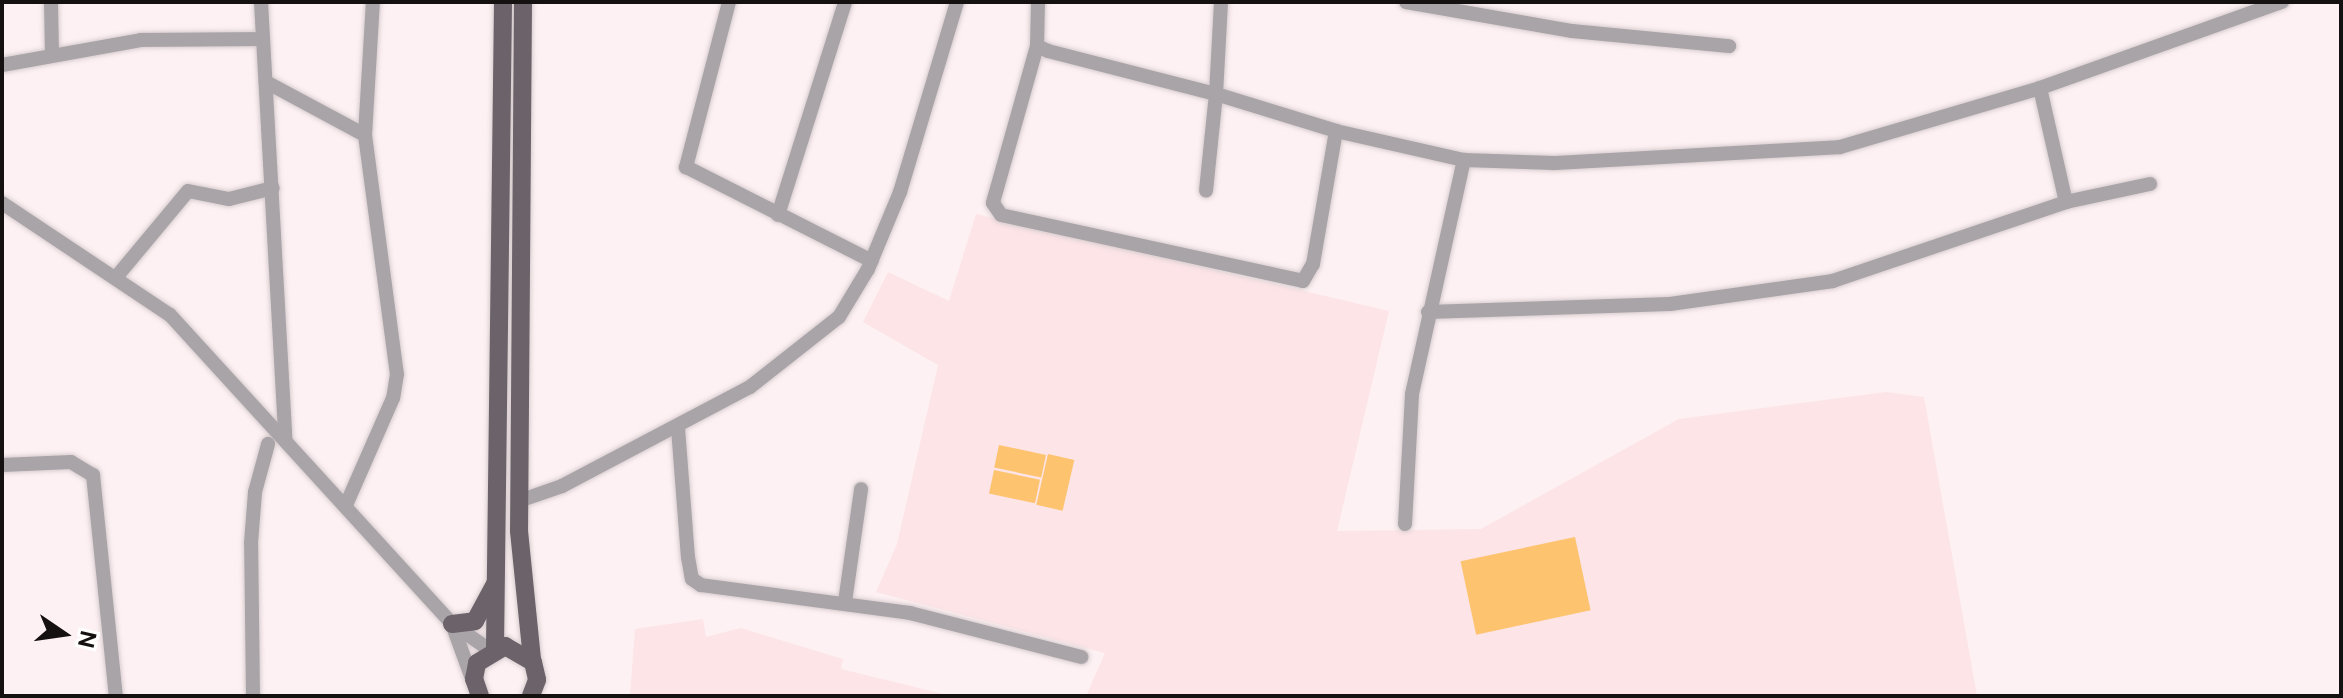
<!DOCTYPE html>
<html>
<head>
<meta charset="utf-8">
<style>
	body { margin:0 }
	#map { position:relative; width:2343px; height:698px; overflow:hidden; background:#fdf1f3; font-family:"Public Sans",sans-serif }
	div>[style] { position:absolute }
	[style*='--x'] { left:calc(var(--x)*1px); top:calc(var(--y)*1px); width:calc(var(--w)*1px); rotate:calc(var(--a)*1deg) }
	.built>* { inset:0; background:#fce4e7 }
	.green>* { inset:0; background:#fec36f; transform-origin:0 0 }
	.roads { filter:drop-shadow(0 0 2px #d8cdcf) drop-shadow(0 0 2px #d8cdcf) }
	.minor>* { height:14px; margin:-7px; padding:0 7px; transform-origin:7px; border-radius:7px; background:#a9a4a8 }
	.major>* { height:18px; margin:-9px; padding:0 9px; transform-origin:9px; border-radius:9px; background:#6b6369 }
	span { translate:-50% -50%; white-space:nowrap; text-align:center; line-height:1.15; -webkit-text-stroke:6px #fff; paint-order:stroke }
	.frame { position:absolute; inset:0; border:4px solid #161111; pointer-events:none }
	.north { position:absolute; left:24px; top:594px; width:80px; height:80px; -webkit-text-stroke:6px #fff; paint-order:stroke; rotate:103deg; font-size:22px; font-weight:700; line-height:32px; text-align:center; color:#161111 }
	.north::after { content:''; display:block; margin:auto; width:28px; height:36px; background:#161111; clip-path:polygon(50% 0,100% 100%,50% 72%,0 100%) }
</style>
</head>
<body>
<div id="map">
	<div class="built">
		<i style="clip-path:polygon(976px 214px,1389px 311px,1337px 531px,1481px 529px,1679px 419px,1886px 392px,1924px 397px,1977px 696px,1086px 696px,1105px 653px,876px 592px,897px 544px,938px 365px,863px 322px,888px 272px,949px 301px)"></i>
		<i style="clip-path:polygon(703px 619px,706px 637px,741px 628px,843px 659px,841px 669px,951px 696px,630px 696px,635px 629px)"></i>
	</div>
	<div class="green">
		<i style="left:999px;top:445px;width:48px;height:23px;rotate:12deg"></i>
		<i style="left:1048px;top:454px;width:27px;height:52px;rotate:13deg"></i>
		<i style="left:994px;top:470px;width:47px;height:24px;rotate:12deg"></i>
		<i style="left:1575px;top:537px;width:75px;height:117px;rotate:78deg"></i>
	</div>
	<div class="roads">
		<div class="minor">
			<i style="--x:51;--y:2;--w:50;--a:88.9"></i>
			<i style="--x:261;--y:2;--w:436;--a:86.8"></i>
			<i style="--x:729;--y:2;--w:171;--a:104.6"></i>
			<i style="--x:686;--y:167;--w:208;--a:26.8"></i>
			<i style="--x:1038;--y:2;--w:44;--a:91.3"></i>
			<i style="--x:1037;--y:46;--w:12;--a:24"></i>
			<i style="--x:1048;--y:51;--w:173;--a:14.4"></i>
			<i style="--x:1216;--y:94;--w:97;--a:95.9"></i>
			<i style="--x:1221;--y:2;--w:92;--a:93.1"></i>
			<i style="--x:1216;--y:94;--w:126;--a:17.1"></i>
			<i style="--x:1336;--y:131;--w:131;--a:12.8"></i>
			<i style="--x:1464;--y:160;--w:90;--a:1.9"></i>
			<i style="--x:1554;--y:163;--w:286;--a:-3.2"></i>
			<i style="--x:1840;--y:147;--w:209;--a:-16.4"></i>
			<i style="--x:2040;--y:88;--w:257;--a:-19.6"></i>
			<i style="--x:1406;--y:2;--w:169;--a:9.9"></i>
			<i style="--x:1572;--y:31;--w:158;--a:5.5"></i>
			<i style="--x:1037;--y:46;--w:163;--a:105.7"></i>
			<i style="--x:993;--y:203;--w:14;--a:56"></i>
			<i style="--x:1001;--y:215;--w:309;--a:12.3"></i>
			<i style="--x:1303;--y:281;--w:20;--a:-60"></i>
			<i style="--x:1313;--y:264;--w:135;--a:-80.2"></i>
			<i style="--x:2;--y:65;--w:141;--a:-10.2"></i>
			<i style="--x:141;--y:40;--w:121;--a:-0.5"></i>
			<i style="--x:266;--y:82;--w:112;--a:28.2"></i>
			<i style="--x:365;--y:135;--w:241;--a:82.4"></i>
			<i style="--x:397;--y:374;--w:24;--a:99"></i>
			<i style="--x:393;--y:398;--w:117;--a:113.7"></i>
			<i style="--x:2040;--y:88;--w:117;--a:77.2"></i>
			<i style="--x:365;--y:135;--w:133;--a:-86.6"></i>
			<i style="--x:2;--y:203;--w:202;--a:33.7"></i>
			<i style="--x:170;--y:315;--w:418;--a:47.6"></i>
			<i style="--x:452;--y:624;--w:46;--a:34.4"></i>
			<i style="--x:778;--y:215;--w:223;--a:-72.5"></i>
			<i style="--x:118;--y:275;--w:109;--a:-50.2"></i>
			<i style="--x:188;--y:191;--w:42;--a:11"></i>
			<i style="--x:229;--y:199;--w:45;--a:-14"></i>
			<i style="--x:1428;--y:312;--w:242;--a:-1.9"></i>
			<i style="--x:1670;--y:304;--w:165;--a:-8"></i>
			<i style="--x:1833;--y:281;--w:246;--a:-18.7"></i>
			<i style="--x:2066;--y:202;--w:86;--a:-12.1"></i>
			<i style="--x:678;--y:428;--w:129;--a:85.6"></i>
			<i style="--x:688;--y:557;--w:22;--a:80"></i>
			<i style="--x:692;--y:579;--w:11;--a:34"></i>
			<i style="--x:701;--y:585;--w:211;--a:7.6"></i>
			<i style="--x:910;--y:613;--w:177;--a:14.4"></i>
			<i style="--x:2;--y:465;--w:69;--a:-2.5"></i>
			<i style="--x:71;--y:462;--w:26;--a:31"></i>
			<i style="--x:93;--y:475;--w:222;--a:84.1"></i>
			<i style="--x:519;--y:501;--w:46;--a:-19.2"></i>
			<i style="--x:562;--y:486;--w:212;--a:-27.8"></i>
			<i style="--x:750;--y:387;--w:113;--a:-38.2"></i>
			<i style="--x:839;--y:317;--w:56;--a:-58.9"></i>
			<i style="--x:868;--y:269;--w:83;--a:-67.4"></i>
			<i style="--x:900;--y:192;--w:198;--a:-73.3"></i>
			<i style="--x:1405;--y:524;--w:130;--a:-86.9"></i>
			<i style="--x:1412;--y:394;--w:240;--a:-77.5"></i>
			<i style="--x:845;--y:602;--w:114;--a:-81.9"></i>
			<i style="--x:452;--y:624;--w:64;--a:69.9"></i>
			<i style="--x:253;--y:696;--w:153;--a:-90.7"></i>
			<i style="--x:251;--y:543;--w:51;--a:-85.5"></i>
			<i style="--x:255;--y:492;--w:50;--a:-74.8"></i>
		</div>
		<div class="major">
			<i style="--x:523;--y:2;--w:529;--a:90.43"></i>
			<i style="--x:519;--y:531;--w:130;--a:84.2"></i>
			<i style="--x:452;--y:624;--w:23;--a:-7"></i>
			<i style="--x:475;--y:621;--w:42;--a:-61.6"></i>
			<i style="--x:495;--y:648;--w:646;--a:-89.29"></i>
			<i style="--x:480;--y:696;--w:18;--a:-109"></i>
			<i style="--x:474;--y:679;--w:16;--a:-79"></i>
			<i style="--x:477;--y:663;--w:33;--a:-31"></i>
			<i style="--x:505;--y:646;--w:32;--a:30"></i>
			<i style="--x:533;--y:662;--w:18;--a:77"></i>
			<i style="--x:537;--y:680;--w:17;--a:111"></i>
		</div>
	</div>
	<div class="frame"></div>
	<div class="north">N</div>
</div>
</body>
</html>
